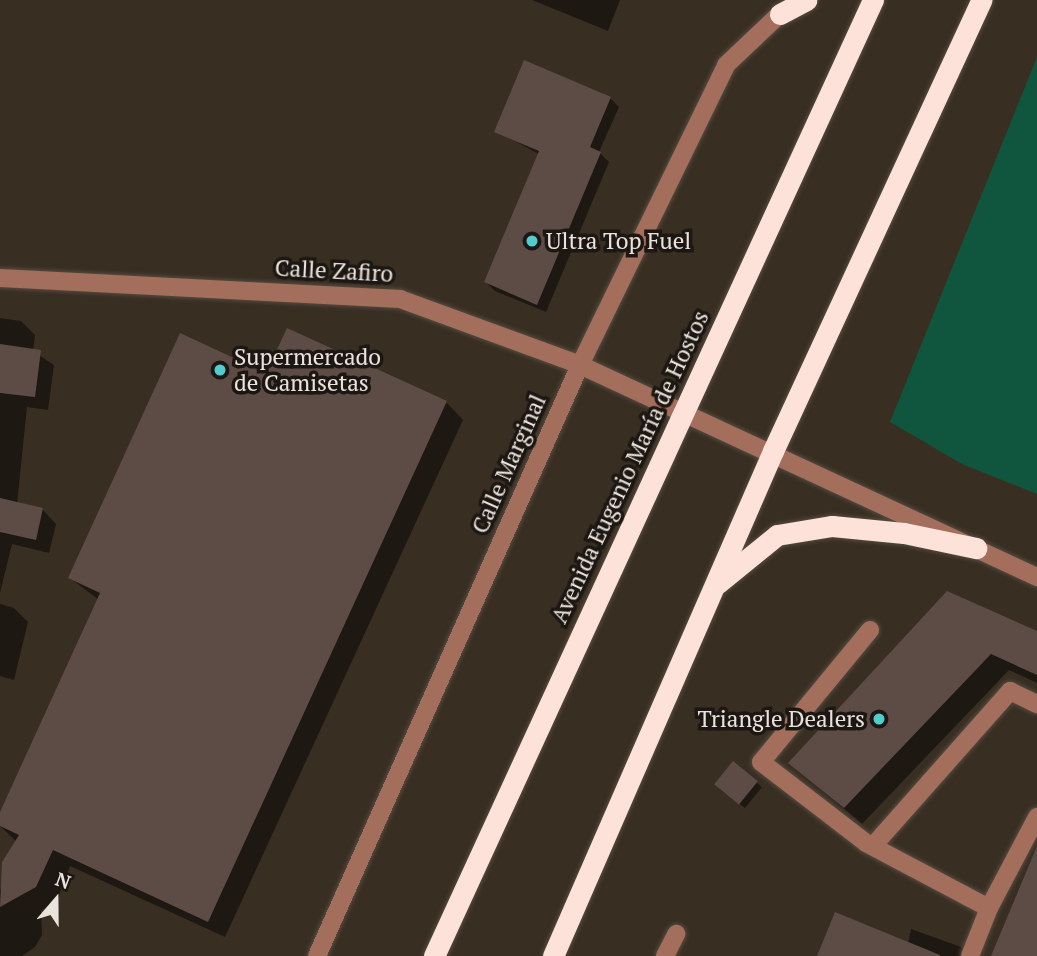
<!DOCTYPE html>
<html>
<head>
<meta charset="utf-8">
<style>
	body { margin:0 }
	#map { position:relative; width:1037px; height:956px; overflow:hidden; background:#392e22; font-family:"PT Serif",serif }
	div>[style] { position:absolute }
	[style*='--x'] { left:calc(var(--x)*1px); top:calc(var(--y)*1px); width:calc(var(--w)*1px); rotate:calc(var(--a)*1deg) }
	.green>* { inset:0; background:#10563e }
	.shadow>* { inset:0; background:#0007 }
	.building>* { inset:0; background:#5d4c46; transform-origin:0 0 }
	.roads { filter:drop-shadow(0 0 2px #554b40) drop-shadow(0 0 2px #554b40) }
	.minor>* { height:18px; margin:-9px; padding:0 9px; transform-origin:9px; border-radius:9px; background:#a36e5c }
	.highway>* { height:21px; margin:-10.5px; padding:0 10.5px; transform-origin:10.5px; border-radius:10.5px; background:#fde2d9 }
	.dots>* { width:19px; height:19px; translate:-50% -50%; box-sizing:border-box; border:4px solid #1c1712; border-radius:50% }
	span { translate:-50% -50%; white-space:nowrap; text-align:center; line-height:1.15; -webkit-text-stroke:7px #1c1712; paint-order:stroke }
	.poi-label { font-size:23px; color:#eae3dc }
	.left { translate:0 -50%; text-align:left }
	.right { translate:-100% -50%; text-align:right }
	.street-label { font-size:23px; color:#eae3dc }
	.north { position:absolute; left:21px; top:865px; width:70px; height:70px; -webkit-text-stroke:5px #1c1712; paint-order:stroke; rotate:20deg; font-size:19px; font-weight:700; line-height:28px; text-align:center; color:#eae3dc }
	.north::after { content:''; display:block; margin:auto; width:24px; height:32px; background:#eae3dc; clip-path:polygon(50% 0,100% 100%,50% 72%,0 100%) }
</style>
</head>
<body>
<div id="map">
	<div class="green">
		<i style="clip-path:polygon(1037px 57px,1037px 494px,962px 464px,890px 422px)"></i>
	</div>
	<div class="shadow">
		<i style="clip-path:polygon(532px 0,620px 0,608px 31px)"></i>
		<i style="clip-path:polygon(610px 98px,619px 107px,599px 152px,609px 162px,546px 312px,495px 291px,486px 282px,539px 154px,496px 131px)"></i>
		<i style="clip-path:polygon(0 318px,21px 321px,35px 335px,33px 351px,54px 365px,48px 410px,27px 407px,17px 504px,43px 510px,56px 524px,49px 553px,12px 544px,0 593px)"></i>
		<i style="clip-path:polygon(267px 376px,446px 402px,463px 420px,225px 937px,70px 866px,58px 898px,41px 911px,42px 935px,35px 947px,22px 956px,0 956px,0 891px,17px 842px,0 826px,0 816px,99px 600px,70px 578px)"></i>
		<i style="clip-path:polygon(948px 593px,1037px 633px,1037px 683px,1009px 670px,862px 824px,790px 763px)"></i>
		<i style="clip-path:polygon(0 604px,14px 608px,28px 622px,14px 680px,0 676px)"></i>
		<i style="clip-path:polygon(733px 764px,762px 787px,745px 808px,721px 790px)"></i>
		<i style="clip-path:polygon(911px 929px,961px 947px,970px 956px,819px 956px,908px 944px)"></i>
	</div>
	<div class="building">
		<i style="clip-path:polygon(524px 60px,611px 97px,590px 147px,601px 152px,537px 305px,484px 282px,539px 151px,494px 132px)"></i>
		<i style="clip-path:polygon(287px 328px,447px 401px,208px 922px,53px 850px,36px 887px,0 907px,2px 862px,19px 835px,0 826px,0 812px,100px 593px,68px 578px,180px 333px,266px 373px)"></i>
		<i style="clip-path:polygon(0 344px,41px 350px,35px 397px,0 393px)"></i>
		<i style="clip-path:polygon(0 498px,43px 508px,36px 540px,0 532px)"></i>
		<i style="clip-path:polygon(947px 591px,1037px 631px,1037px 675px,991px 654px,844px 808px,788px 763px)"></i>
		<i style="left:733px;top:761px;width:32px;height:30px;rotate:39deg"></i>
		<i style="clip-path:polygon(1037px 846px,1037px 956px,991px 956px)"></i>
		<i style="clip-path:polygon(835px 912px,940px 955px,940px 956px,817px 956px)"></i>
	</div>
	<div class="roads">
		<div class="minor">
			<i style="--x:0;--y:278;--w:401;--a:3"></i>
			<i style="--x:400;--y:299;--w:192;--a:20.1"></i>
			<i style="--x:580;--y:365;--w:504;--a:24.89"></i>
			<i style="--x:870;--y:630;--w:171;--a:129.5"></i>
			<i style="--x:761;--y:762;--w:133;--a:37.6"></i>
			<i style="--x:866;--y:843;--w:139;--a:27.9"></i>
			<i style="--x:873;--y:846;--w:207;--a:-48.5"></i>
			<i style="--x:1010;--y:691;--w:30;--a:26"></i>
			<i style="--x:317;--y:956;--w:647;--a:-66.01"></i>
			<i style="--x:580;--y:365;--w:334;--a:-64"></i>
			<i style="--x:726;--y:65;--w:74;--a:-43.4"></i>
			<i style="--x:665;--y:956;--w:25;--a:-63"></i>
			<i style="--x:970;--y:956;--w:52;--a:-68.4"></i>
			<i style="--x:989;--y:908;--w:103;--a:-62.2"></i>
		</div>
		<div class="highway">
			<i style="--x:780;--y:14;--w:30;--a:-28"></i>
			<i style="--x:718;--y:583;--w:76;--a:-39.1"></i>
			<i style="--x:777;--y:535;--w:56;--a:-9.3"></i>
			<i style="--x:832;--y:526;--w:72;--a:5.6"></i>
			<i style="--x:904;--y:533;--w:74;--a:11.8"></i>
			<i style="--x:434;--y:956;--w:1052;--a:-65.34"></i>
			<i style="--x:553;--y:956;--w:551;--a:-66.46"></i>
			<i style="--x:773;--y:451;--w:497;--a:-65.2"></i>
		</div>
	</div>
	<div class="dots">
		<i style="left:532px;top:241px;background:#52cdce"></i>
		<i style="left:220px;top:370px;background:#52cdce"></i>
		<i style="left:879px;top:719px;background:#52cdce"></i>
	</div>
	<div class="poi-label">
		<span class="left" style="left:546px;top:241px">Ultra Top Fuel</span>
		<span class="left" style="left:234px;top:370px">Supermercado<br>de Camisetas</span>
		<span class="right" style="left:865px;top:719px">Triangle Dealers</span>
	</div>
	<div class="street-label">
		<span style="left:334px;top:271px;rotate:3deg">Calle Zafiro</span>
		<span style="left:509px;top:464px;rotate:-66deg">Calle Marginal</span>
		<span style="left:630px;top:467px;rotate:-65deg">Avenida Eugenio María de Hostos</span>
	</div>
	<div class="north">N</div>
</div>
</body>
</html>
